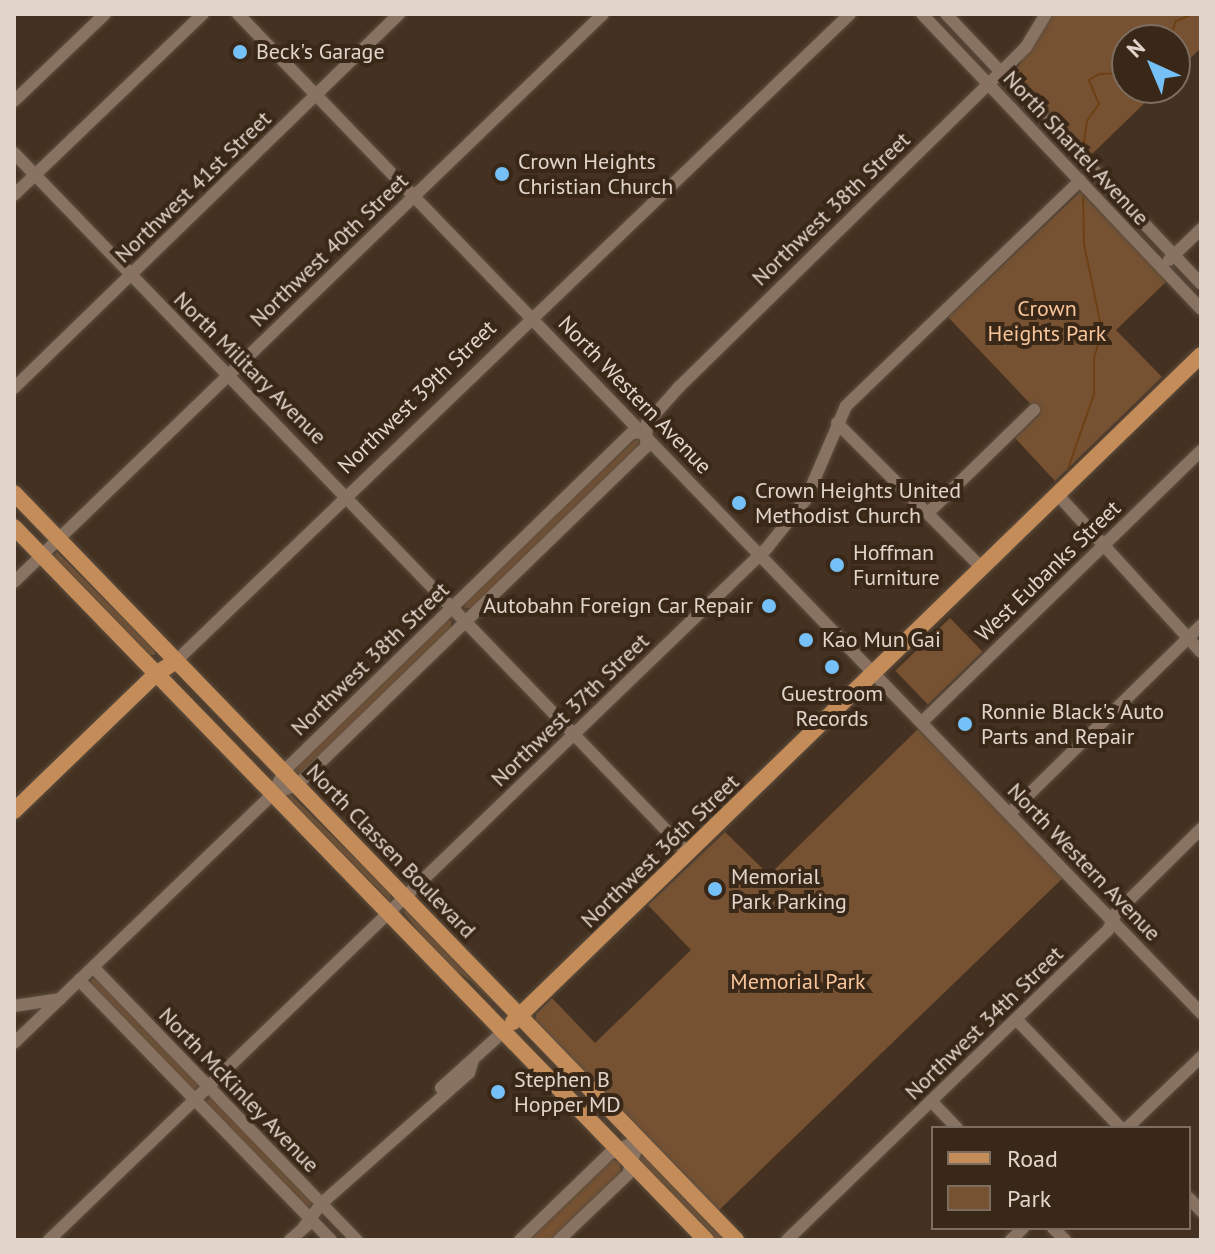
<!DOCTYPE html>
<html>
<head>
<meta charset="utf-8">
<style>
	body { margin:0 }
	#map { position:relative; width:1215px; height:1254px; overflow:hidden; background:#443121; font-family:"PT Sans",sans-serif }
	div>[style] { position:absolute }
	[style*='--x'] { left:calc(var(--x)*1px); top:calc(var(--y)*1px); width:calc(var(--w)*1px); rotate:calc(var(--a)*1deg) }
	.green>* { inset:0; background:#775232; transform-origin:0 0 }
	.stream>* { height:2px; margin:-1px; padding:0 1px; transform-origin:1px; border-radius:1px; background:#6d4114 }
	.roads { filter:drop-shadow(0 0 2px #5d4e3f) drop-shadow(0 0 2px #5d4e3f) }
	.minor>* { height:12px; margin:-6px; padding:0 6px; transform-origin:6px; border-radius:6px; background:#887261 }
	.major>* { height:16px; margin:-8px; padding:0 8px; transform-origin:8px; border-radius:8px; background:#c48c59 }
	.dots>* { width:22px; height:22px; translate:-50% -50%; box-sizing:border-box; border:4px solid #392718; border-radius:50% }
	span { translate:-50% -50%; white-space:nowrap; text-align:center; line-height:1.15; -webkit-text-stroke:8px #392718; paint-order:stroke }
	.poi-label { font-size:22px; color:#e1d5cb }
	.left { translate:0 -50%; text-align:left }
	.right { translate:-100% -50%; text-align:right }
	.street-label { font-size:22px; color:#e1d5cb }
	.park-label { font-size:22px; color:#f8c59a }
	.frame { position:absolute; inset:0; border:16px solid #e1d5cb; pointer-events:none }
	.legend { position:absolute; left:931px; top:1126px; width:260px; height:104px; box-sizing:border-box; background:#392718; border:2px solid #7c6d60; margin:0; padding:10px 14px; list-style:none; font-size:24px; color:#e1d5cb }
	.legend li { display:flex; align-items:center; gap:16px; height:40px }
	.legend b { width:40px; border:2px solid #7c6d60 }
	.north { position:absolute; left:1111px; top:24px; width:80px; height:80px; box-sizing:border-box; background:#392718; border:2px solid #7c6d60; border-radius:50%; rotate:316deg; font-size:22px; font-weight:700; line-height:32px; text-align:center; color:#e1d5cb }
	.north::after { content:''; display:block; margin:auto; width:28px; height:36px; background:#75c0f6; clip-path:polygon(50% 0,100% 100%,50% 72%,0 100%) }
</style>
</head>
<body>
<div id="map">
	<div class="green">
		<i style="clip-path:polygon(1051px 14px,1201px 14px,1201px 48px,1175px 73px,1175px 40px,1127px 40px,1127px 88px,1160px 88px,1089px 157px,1012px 76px)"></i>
		<i style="clip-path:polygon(1080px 192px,1168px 280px,1116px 330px,1162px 377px,1055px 481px,1015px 438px,1040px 414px,948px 317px)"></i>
		<i style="clip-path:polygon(638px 437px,640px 447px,472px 608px,465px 608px,463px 601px)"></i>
		<i style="clip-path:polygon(57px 552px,155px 650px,155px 655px,150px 655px,52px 557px)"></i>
		<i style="left:950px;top:618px;width:47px;height:76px;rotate:46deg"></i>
		<i style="clip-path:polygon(445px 619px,451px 621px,451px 629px,300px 774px,293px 771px)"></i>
		<i style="clip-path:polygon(918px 729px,1064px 877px,717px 1212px,535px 1023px,536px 1014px,552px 998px,595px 1043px,691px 950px,648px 905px,725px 832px,769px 875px)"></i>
		<i style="clip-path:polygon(289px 793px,390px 893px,391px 902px,286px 797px)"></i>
		<i style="clip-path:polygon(402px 910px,408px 912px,502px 1011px,470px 980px,443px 963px)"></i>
		<i style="clip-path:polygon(95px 976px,198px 1083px,197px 1088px,191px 1090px,89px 983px)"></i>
		<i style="clip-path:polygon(212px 1097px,312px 1200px,311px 1206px,306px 1208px,205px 1102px)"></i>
		<i style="clip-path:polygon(639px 1154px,645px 1157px,725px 1240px,713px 1240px,638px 1162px)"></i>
		<i style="clip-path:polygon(611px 1159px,620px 1162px,621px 1173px,552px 1240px,526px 1240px)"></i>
	</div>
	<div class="stream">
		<i style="--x:1169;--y:40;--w:20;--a:-70"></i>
		<i style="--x:1176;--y:21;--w:18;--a:-22"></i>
		<i style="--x:1083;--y:149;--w:28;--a:-82"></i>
		<i style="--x:1087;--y:121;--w:21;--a:-55"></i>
		<i style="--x:1099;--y:104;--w:26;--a:-113"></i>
		<i style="--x:1089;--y:80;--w:12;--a:-31"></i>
		<i style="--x:1099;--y:74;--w:28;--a:-2"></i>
		<i style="--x:1068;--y:469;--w:79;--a:-70.9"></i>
		<i style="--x:1094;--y:394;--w:36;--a:-90"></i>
		<i style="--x:1094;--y:358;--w:28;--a:-73"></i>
		<i style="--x:1102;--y:331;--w:89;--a:-101.7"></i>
		<i style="--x:1084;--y:244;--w:50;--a:-91.1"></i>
	</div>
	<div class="roads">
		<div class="minor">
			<i style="--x:238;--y:14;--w:1388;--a:46.05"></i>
			<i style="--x:922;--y:14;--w:406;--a:46.6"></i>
			<i style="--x:946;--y:14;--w:371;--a:46.6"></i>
			<i style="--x:14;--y:101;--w:126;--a:-43.7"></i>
			<i style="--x:14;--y:153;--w:973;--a:46.08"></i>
			<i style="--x:14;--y:195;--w:262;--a:-43.8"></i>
			<i style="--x:1169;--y:260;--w:45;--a:-44.1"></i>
			<i style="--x:14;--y:388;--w:537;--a:-44.17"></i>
			<i style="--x:837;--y:423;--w:206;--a:45"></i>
			<i style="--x:1058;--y:495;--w:212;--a:47.7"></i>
			<i style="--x:928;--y:513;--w:148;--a:-44.2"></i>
			<i style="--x:14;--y:582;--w:818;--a:-43.96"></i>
			<i style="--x:176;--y:661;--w:934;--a:-43.83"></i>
			<i style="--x:923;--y:721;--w:388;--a:-44.2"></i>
			<i style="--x:273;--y:794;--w:25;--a:-64"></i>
			<i style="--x:284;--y:771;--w:485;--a:-44.2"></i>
			<i style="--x:632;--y:433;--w:12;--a:-5"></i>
			<i style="--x:1010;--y:813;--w:268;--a:-44.5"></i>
			<i style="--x:93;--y:967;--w:380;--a:46"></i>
			<i style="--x:79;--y:980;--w:362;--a:45.9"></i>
			<i style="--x:14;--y:1006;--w:47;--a:-8.7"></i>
			<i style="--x:1016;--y:1019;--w:151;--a:46.1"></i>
			<i style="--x:14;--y:1043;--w:359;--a:-43.9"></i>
			<i style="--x:273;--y:794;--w:26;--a:-21"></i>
			<i style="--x:297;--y:785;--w:486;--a:-44.1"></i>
			<i style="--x:646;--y:447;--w:24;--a:-88"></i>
			<i style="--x:647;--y:423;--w:48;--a:-48.4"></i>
			<i style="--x:679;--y:387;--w:450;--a:-44.4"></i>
			<i style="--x:1001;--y:72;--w:35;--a:-45"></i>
			<i style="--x:1026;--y:47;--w:39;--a:-59"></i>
			<i style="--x:441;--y:1088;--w:85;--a:-42.1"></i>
			<i style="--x:931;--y:1101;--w:37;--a:46"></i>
			<i style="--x:1127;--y:1128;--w:103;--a:-43.8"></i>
			<i style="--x:1189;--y:1198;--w:18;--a:47"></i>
			<i style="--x:303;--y:1228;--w:31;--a:-53"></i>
			<i style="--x:322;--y:1203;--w:196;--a:-41.5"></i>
			<i style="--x:469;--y:1073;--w:14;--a:-73"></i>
			<i style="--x:1053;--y:1228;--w:17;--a:45"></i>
			<i style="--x:49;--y:1240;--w:997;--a:-43.94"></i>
			<i style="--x:767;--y:548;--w:63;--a:-51.5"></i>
			<i style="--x:806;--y:499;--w:101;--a:-66.7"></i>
			<i style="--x:846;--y:406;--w:325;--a:-43.9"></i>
			<i style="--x:290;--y:1240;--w:23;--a:-41"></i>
			<i style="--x:520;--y:1240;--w:124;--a:-44"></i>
			<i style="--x:609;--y:1154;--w:33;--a:-25"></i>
			<i style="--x:559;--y:1240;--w:95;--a:-43.7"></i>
			<i style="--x:628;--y:1174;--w:36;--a:-72"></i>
			<i style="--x:787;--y:1240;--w:446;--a:-44"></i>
			<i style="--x:1108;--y:930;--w:19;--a:-65"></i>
			<i style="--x:1116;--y:913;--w:120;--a:-44.7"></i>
			<i style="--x:1011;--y:1240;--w:17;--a:-45"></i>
		</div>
		<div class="major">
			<i style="--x:14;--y:493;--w:1039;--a:45.97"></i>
			<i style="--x:14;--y:527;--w:994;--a:45.86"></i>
			<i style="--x:14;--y:811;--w:197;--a:-44"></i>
			<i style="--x:156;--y:674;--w:24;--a:-33"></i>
			<i style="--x:513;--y:1022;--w:958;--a:-44.11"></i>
		</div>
	</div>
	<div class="dots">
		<i style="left:240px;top:52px;background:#75c0f6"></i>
		<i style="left:502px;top:174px;background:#75c0f6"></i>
		<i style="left:739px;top:503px;background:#75c0f6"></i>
		<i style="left:837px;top:565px;background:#75c0f6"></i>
		<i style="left:769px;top:606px;background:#75c0f6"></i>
		<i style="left:806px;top:640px;background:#75c0f6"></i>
		<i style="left:832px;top:667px;background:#75c0f6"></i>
		<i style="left:965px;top:724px;background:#75c0f6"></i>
		<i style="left:715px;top:889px;background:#75c0f6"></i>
		<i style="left:498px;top:1092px;background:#75c0f6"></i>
	</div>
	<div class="poi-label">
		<span class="left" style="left:256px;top:52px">Beck's Garage</span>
		<span class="left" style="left:518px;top:174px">Crown Heights<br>Christian Church</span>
		<span class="left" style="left:755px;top:503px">Crown Heights United<br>Methodist Church</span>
		<span class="left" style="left:853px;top:565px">Hoffman<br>Furniture</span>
		<span class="right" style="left:753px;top:606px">Autobahn Foreign Car Repair</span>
		<span class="left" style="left:822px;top:640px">Kao Mun Gai</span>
		<span style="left:832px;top:706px">Guestroom<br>Records</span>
		<span class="left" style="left:981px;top:724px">Ronnie Black's Auto<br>Parts and Repair</span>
		<span class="left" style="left:731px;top:889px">Memorial<br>Park Parking</span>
		<span class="left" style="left:514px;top:1092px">Stephen B<br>Hopper MD</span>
	</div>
	<div class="street-label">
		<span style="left:1076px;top:148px;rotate:47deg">North Shartel Avenue</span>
		<span style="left:193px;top:187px;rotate:-44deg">Northwest 41st Street</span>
		<span style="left:831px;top:209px;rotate:-44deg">Northwest 38th Street</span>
		<span style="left:329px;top:250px;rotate:-44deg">Northwest 40th Street</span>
		<span style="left:250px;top:368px;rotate:45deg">North Military Avenue</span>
		<span style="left:635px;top:395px;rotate:46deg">North Western Avenue</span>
		<span style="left:417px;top:397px;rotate:-44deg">Northwest 39th Street</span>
		<span style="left:1048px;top:571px;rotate:-44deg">West Eubanks Street</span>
		<span style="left:370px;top:659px;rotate:-44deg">Northwest 38th Street</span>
		<span style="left:570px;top:710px;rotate:-44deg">Northwest 37th Street</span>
		<span style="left:391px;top:851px;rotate:46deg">North Classen Boulevard</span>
		<span style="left:660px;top:851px;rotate:-44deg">Northwest 36th Street</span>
		<span style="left:1084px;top:862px;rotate:46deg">North Western Avenue</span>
		<span style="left:984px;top:1023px;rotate:-44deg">Northwest 34th Street</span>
		<span style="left:239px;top:1090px;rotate:46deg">North McKinley Avenue</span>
	</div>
	<div class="park-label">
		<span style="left:1047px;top:321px">Crown<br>Heights Park</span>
		<span style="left:798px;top:982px">Memorial Park</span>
	</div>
	<div class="frame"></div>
	<ul class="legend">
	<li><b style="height:10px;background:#c48c59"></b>Road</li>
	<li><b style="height:22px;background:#775232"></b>Park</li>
	</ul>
	<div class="north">N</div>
</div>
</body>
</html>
